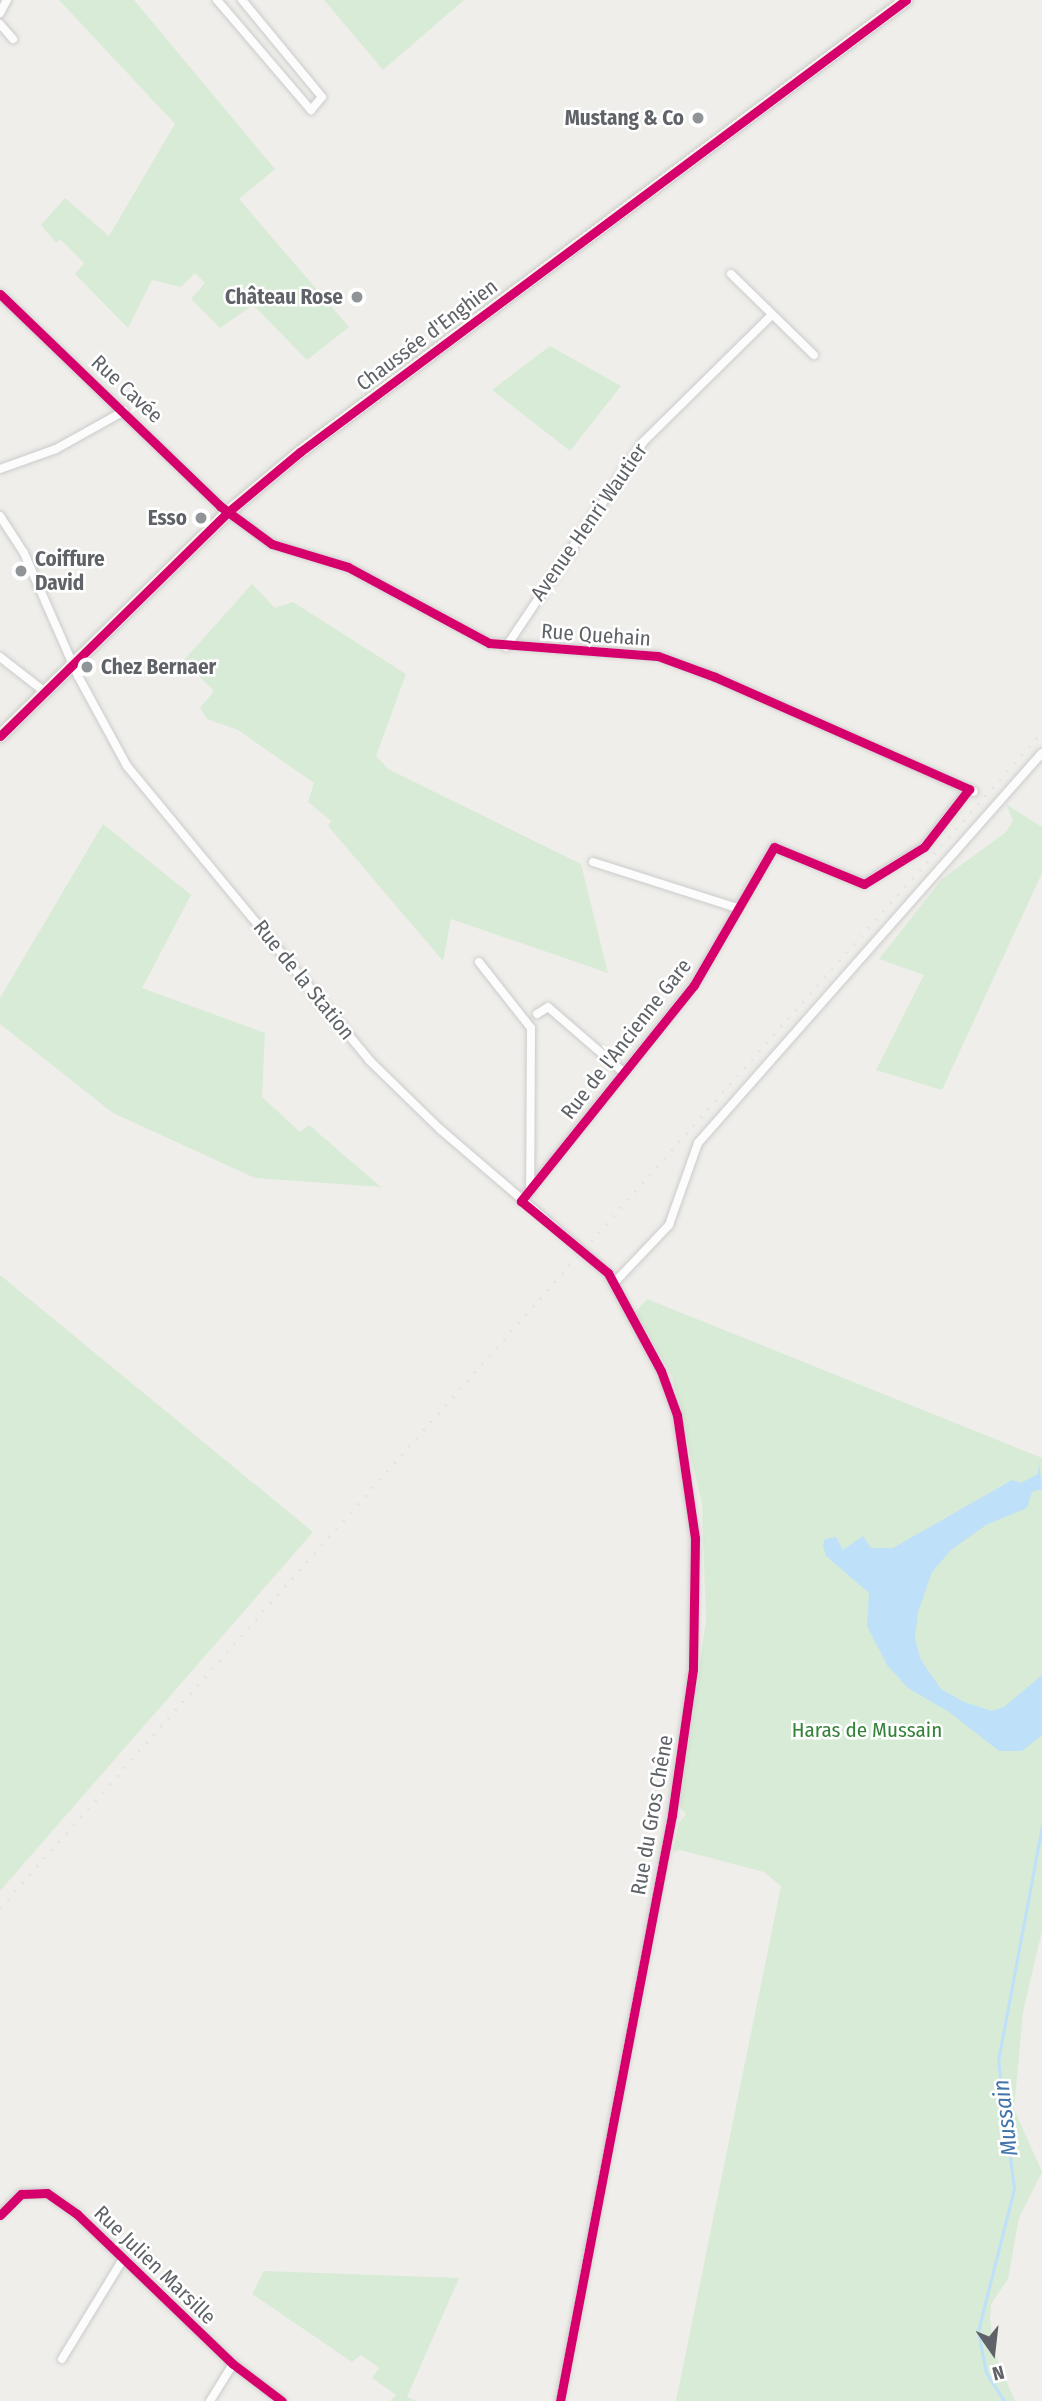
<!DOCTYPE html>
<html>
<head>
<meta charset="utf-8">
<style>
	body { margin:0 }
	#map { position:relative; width:1042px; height:2401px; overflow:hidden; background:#efeeea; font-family:"Fira Sans Condensed",sans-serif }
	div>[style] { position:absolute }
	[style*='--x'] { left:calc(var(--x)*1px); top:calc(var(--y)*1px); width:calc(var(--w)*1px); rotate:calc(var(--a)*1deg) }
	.green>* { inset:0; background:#d8ebd6 }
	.water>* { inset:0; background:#bfe0f9 }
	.stream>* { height:2.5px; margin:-1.25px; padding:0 1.25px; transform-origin:1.25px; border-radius:1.25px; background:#bfe0f9 }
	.roads { filter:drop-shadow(0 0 2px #cbcccc) drop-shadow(0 0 2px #cbcccc) }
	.minor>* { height:8px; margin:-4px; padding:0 4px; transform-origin:4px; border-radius:4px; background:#fdfcfc }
	.primary>* { height:12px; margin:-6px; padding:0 6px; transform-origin:6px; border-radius:6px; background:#f4f2e9 }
	.rail>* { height:2.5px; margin-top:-1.25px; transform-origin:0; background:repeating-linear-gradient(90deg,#e4e4e4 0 2px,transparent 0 11px) }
	.cycleway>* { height:9px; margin:-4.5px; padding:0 4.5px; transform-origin:4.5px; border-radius:4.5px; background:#d6006c }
	.dots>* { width:19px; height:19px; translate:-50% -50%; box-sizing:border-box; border:4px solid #fff; border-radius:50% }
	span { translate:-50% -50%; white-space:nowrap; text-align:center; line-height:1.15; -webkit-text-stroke:5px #fff; paint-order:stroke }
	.poi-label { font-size:21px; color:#5f6368; font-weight:700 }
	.right { translate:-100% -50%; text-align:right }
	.left { translate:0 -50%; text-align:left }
	.street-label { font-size:21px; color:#5f6368 }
	.park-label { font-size:21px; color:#348238 }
	.water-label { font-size:23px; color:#4174aa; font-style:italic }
	.north { position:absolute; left:958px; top:2317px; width:70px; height:70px; -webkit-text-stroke:5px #fff; paint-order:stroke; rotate:166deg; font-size:19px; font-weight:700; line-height:28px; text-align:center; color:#5f6368 }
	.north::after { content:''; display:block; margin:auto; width:24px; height:32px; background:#5f6368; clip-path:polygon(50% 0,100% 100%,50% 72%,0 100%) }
</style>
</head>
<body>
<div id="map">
	<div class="green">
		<i style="clip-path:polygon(59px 0,134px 0,275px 169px,239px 199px,349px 327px,307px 360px,253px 305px,220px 328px,191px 299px,205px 283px,195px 273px,181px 287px,152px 280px,128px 328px,75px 274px,84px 263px,60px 239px,56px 243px,41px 225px,65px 198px,109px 236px,175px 124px)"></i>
		<i style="clip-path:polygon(324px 0,464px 0,383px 70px)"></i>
		<i style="clip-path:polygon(550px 346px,621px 386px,570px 451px,492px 390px)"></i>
		<i style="clip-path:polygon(252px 584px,275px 608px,293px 602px,406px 674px,376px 756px,388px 769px,581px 864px,608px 973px,451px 919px,443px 961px,328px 826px,331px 821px,308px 802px,314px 783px,238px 730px,207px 719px,200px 708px,214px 691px,184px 660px)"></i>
		<i style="clip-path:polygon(1006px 804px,1042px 827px,1042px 873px,942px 1090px,876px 1070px,924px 975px,879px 959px,942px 879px,1006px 832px,1013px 821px)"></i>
		<i style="clip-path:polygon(103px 824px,191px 895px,142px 988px,265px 1033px,262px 1097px,300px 1132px,309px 1125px,381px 1187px,255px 1178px,113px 1113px,0 1024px,0 998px)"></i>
		<i style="clip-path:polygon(0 1275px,313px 1532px,0 1891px)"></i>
		<i style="clip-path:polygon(647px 1299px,1042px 1458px,1042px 1931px,1023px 2012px,1014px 2109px,1042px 2172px,1019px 2218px,1008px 2279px,991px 2304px,990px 2318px,994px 2352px,1015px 2401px,676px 2401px,781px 1886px,764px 1872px,680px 1850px,673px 1852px,679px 1823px,686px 1814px,679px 1806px,706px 1620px,702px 1504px,672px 1376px,635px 1312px)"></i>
		<i style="clip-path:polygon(264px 2271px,459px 2278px,407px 2397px,416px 2401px,390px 2401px,396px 2395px,372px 2378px,379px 2368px,361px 2355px,352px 2362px,252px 2294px)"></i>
	</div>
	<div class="water">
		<i style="clip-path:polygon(1039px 1462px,1042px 1489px,1032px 1492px,1027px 1508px,986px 1525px,951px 1550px,932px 1572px,918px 1612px,915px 1639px,921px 1660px,941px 1689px,964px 1702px,992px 1711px,1004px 1707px,1042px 1675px,1042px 1735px,1022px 1751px,999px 1751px,949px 1712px,908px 1688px,887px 1665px,867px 1626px,869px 1593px,826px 1556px,823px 1545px,825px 1539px,836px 1537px,843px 1550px,863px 1536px,871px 1548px,893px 1548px,1012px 1480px,1021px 1483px,1038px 1474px)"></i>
	</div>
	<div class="stream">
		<i style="--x:1004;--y:2401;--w:33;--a:-123"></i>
		<i style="--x:986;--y:2373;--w:43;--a:-100.8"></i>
		<i style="--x:978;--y:2331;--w:146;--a:-75.8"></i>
		<i style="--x:1014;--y:2189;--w:129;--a:-97.1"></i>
		<i style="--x:998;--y:2061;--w:238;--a:-79.4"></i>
	</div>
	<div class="roads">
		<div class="minor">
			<i style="--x:217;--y:0;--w:145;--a:49.5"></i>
			<i style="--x:311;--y:110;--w:17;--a:-50"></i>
			<i style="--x:322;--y:97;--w:126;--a:-129.5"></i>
			<i style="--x:0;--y:13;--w:15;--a:-62"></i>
			<i style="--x:0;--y:24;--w:20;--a:49"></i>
			<i style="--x:731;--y:274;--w:116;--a:44.3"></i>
			<i style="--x:0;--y:294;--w:306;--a:43.9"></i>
			<i style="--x:220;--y:506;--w:64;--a:36.2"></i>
			<i style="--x:272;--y:544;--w:79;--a:16.8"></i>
			<i style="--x:348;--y:567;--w:160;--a:28.3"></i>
			<i style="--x:489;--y:643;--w:169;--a:4.4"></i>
			<i style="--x:658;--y:656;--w:61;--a:20.2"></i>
			<i style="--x:715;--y:677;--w:283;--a:23.9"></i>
			<i style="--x:0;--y:469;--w:59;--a:-19.7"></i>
			<i style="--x:56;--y:449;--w:78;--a:-29.2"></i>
			<i style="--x:0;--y:516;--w:44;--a:57"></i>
			<i style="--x:24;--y:553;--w:134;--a:66.3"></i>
			<i style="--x:78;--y:676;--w:102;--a:61.4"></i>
			<i style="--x:127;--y:766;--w:382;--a:50.5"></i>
			<i style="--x:370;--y:1061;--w:99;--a:44.2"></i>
			<i style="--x:441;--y:1130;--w:220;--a:40.6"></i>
			<i style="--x:608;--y:1273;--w:111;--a:61.6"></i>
			<i style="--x:661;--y:1371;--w:47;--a:70"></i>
			<i style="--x:677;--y:1415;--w:124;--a:81.7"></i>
			<i style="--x:695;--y:1538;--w:131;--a:90.9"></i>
			<i style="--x:693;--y:1669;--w:148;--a:98.2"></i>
			<i style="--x:672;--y:1815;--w:597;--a:100.82"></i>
			<i style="--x:506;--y:647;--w:247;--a:-56.2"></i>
			<i style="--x:643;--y:442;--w:181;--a:-44.6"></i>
			<i style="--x:0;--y:657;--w:57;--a:37.9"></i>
			<i style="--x:593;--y:862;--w:151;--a:17.7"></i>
			<i style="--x:479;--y:962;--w:84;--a:51.8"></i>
			<i style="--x:531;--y:1028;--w:164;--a:90.3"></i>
			<i style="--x:537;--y:1014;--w:13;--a:-32"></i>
			<i style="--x:548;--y:1007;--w:99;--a:40.9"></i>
			<i style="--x:521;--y:1201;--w:277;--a:-51.3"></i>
			<i style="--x:694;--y:985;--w:160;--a:-59.9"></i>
			<i style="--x:774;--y:847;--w:97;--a:22.3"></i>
			<i style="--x:864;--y:884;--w:70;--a:-31.7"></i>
			<i style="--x:924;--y:847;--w:73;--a:-52.2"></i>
			<i style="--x:614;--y:1283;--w:80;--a:-46.5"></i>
			<i style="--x:669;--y:1225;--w:87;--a:-70.5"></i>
			<i style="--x:698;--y:1143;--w:520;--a:-48.59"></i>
			<i style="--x:0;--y:2215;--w:30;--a:-45"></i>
			<i style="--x:21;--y:2194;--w:26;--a:-2"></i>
			<i style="--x:47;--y:2193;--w:37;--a:35"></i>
			<i style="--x:77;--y:2214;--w:216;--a:43.9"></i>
			<i style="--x:233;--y:2364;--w:61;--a:37.1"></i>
			<i style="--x:62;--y:2359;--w:117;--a:-58.6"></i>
			<i style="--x:210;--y:2401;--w:44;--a:-58.1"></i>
		</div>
		<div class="primary">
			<i style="--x:0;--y:736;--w:320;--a:-44.5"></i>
			<i style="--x:228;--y:512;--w:94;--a:-39.8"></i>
			<i style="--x:300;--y:452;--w:756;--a:-36.72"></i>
		</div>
	</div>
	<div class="rail">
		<i style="--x:0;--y:1908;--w:1571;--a:-48.46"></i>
	</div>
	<div class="cycleway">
		<i style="--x:0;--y:294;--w:306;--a:43.9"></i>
		<i style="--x:220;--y:506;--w:64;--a:36.2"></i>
		<i style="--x:272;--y:544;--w:79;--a:16.8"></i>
		<i style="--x:348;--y:567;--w:160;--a:28.3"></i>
		<i style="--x:489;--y:643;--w:169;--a:4.4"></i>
		<i style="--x:658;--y:656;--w:61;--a:20.2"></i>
		<i style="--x:715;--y:677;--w:278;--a:23.8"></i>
		<i style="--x:969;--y:789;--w:73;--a:127.8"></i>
		<i style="--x:924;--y:847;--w:70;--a:148.3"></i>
		<i style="--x:864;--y:884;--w:97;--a:-157.7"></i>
		<i style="--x:774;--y:847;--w:160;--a:120.1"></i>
		<i style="--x:694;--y:985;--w:277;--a:128.7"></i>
		<i style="--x:521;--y:1201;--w:113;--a:39.6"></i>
		<i style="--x:608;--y:1273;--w:111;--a:61.6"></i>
		<i style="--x:661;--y:1371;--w:47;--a:70"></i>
		<i style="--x:677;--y:1415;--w:124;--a:81.7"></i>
		<i style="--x:695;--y:1538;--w:131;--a:90.9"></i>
		<i style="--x:693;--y:1669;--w:148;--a:98.2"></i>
		<i style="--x:672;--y:1815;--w:597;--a:100.82"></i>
		<i style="--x:0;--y:736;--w:320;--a:-44.5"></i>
		<i style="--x:228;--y:512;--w:94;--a:-39.8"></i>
		<i style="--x:300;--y:452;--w:756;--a:-36.72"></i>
		<i style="--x:0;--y:2215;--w:30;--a:-45"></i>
		<i style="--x:21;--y:2194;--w:26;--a:-2"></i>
		<i style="--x:47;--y:2193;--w:37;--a:35"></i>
		<i style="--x:77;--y:2214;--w:216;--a:43.9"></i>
		<i style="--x:233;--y:2364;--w:61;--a:37.1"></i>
	</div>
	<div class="dots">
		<i style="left:698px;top:118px;background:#919496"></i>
		<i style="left:357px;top:297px;background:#919496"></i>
		<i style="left:201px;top:518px;background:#919496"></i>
		<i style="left:21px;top:571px;background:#919496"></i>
		<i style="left:87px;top:667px;background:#919496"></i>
	</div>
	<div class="poi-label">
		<span class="right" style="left:684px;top:118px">Mustang &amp; Co</span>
		<span class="right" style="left:343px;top:297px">Château Rose</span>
		<span class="right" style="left:187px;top:518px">Esso</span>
		<span class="left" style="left:35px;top:571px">Coiffure<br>David</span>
		<span class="left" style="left:101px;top:667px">Chez Bernaer</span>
	</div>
	<div class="street-label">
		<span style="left:427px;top:335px;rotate:-37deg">Chaussée d'Enghien</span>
		<span style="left:127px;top:389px;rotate:43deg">Rue Cavée</span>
		<span style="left:589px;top:522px;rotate:-55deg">Avenue Henri Wautier</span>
		<span style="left:596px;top:635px;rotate:4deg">Rue Quehain</span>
		<span style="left:304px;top:980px;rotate:51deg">Rue de la Station</span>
		<span style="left:626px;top:1039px;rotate:-52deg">Rue de l'Ancienne Gare</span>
		<span style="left:652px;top:1815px;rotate:-80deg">Rue du Gros Chêne</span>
		<span style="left:155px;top:2265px;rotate:44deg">Rue Julien Marsille</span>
	</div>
	<div class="park-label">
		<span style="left:867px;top:1730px">Haras de Mussain</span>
	</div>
	<div class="water-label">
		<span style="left:1005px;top:2118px;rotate:-97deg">Mussain</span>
	</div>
	<div class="north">N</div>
</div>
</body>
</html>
